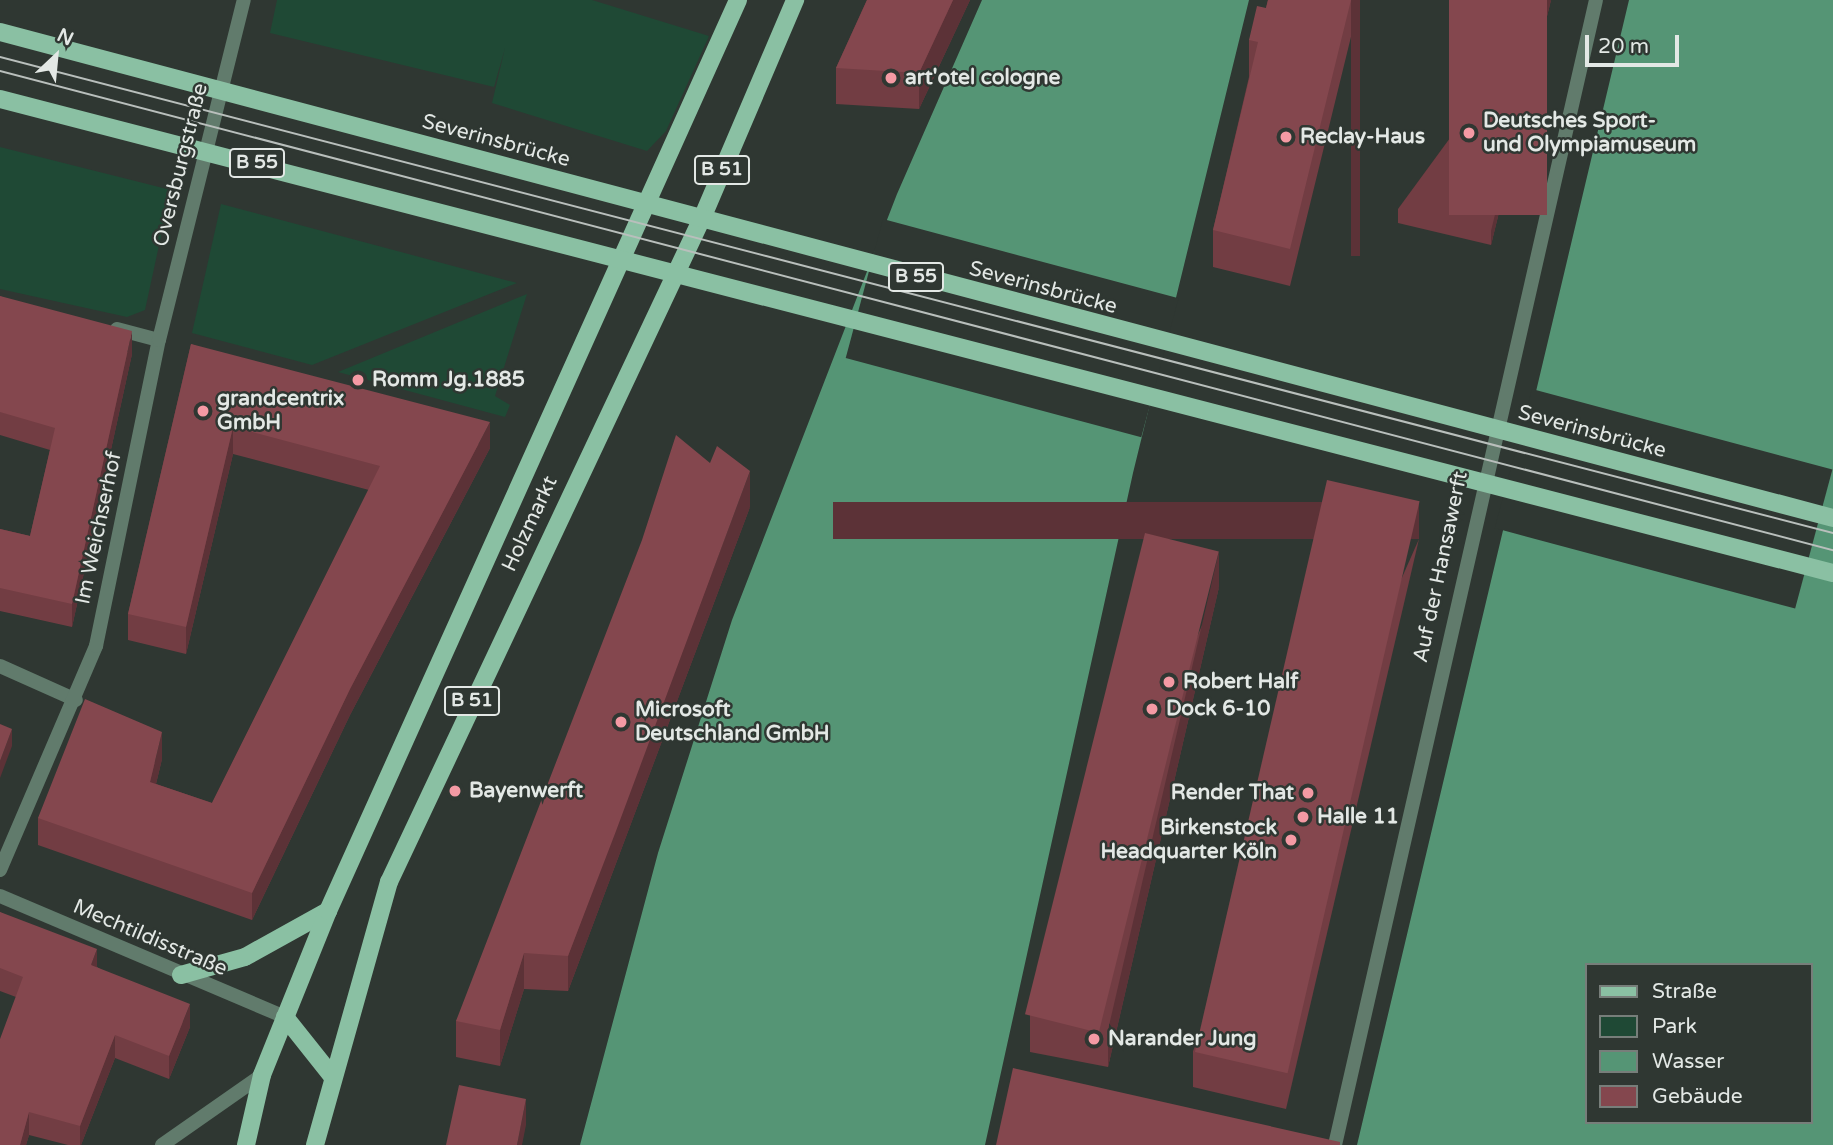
<!DOCTYPE html>
<html>
<head>
<meta charset="utf-8">
<style>
	body { margin:0 }
	#map { position:relative; width:1833px; height:1145px; overflow:hidden; background:#2f3732; font-family:"Varela Round",sans-serif }
	div>[style] { position:absolute }
	[style*='--x'] { left:calc(var(--x)*1px); top:calc(var(--y)*1px); width:calc(var(--w)*1px); rotate:calc(var(--a)*1deg) }
	.green>* { inset:0; background:#1f4935 }
	.water>* { inset:0; background:#559575 }
	.pier>* { inset:0; background:#2f3732; transform-origin:0 0 }
	.pedestrian>* { height:14px; margin:-7px; padding:0 7px; transform-origin:7px; border-radius:7px; background:#617b6c }
	.minor>* { height:14px; margin:-7px; padding:0 7px; transform-origin:7px; border-radius:7px; background:#617b6c }
	.tertiary>* { height:14px; margin:-7px; padding:0 7px; transform-origin:7px; border-radius:7px; background:#617b6c }
	.primary>* { height:18px; margin:-9px; padding:0 9px; transform-origin:9px; border-radius:9px; background:#8ac0a3 }
	.tram>* { height:2px; margin:-1px; padding:0 1px; transform-origin:1px; border-radius:1px; background:#b9bfbc }
	.primary-bridge>* { height:18px; margin:-9px; padding:0 9px; transform-origin:9px; border-radius:9px; background:#8ac0a3 }
	.wall>* { inset:0; background:#723d43 }
	.shaded-wall>* { inset:0; background:#5c3237; transform-origin:0 0 }
	.building>* { inset:0; background:#84474e; transform-origin:0 0 }
	.dots>* { width:19px; height:19px; translate:-50% -50%; box-sizing:border-box; border:4px solid #2f3732; border-radius:50% }
	span { translate:-50% -50%; white-space:nowrap; text-align:center; line-height:1.15; -webkit-text-stroke:5px #2f3732; paint-order:stroke }
	.shield-label span { padding:2px 5px; background:#2f3732; border:2px solid; border-radius:5px; -webkit-text-stroke-width:0 }
	.shield-label { font-size:19px; color:#e3e8e5; font-weight:700 }
	.poi-label { font-size:21px; color:#e3e8e5; font-weight:700 }
	.left { translate:0 -50%; text-align:left }
	.right { translate:-100% -50%; text-align:right }
	.street-label { font-size:21px; color:#e3e8e5 }
	.legend { position:absolute; left:1585px; top:963px; width:228px; height:161px; box-sizing:border-box; background:#2f3732; border:2px solid #777e7a; margin:0; padding:9px 12px; list-style:none; font-size:21px; color:#e3e8e5 }
	.legend li { display:flex; align-items:center; gap:14px; height:35px }
	.legend b { width:35px; border:2px solid #777e7a }
	.north { position:absolute; left:21px; top:21px; width:70px; height:70px; -webkit-text-stroke:5px #2f3732; paint-order:stroke; rotate:26deg; font-size:19px; font-weight:700; line-height:28px; text-align:center; color:#e3e8e5 }
	.north::after { content:''; display:block; margin:auto; width:24px; height:32px; background:#e3e8e5; clip-path:polygon(50% 0,100% 100%,50% 72%,0 100%) }
	.scale { position:absolute; left:1585px; top:35px; width:94px; height:32px; box-sizing:border-box; border:4px solid #e3e8e5; border-top:0; padding-left:9px; font-size:21px; line-height:24px; white-space:nowrap; color:#e3e8e5; -webkit-text-stroke:5px #2f3732; paint-order:stroke }
</style>
</head>
<body>
<div id="map">
	<div class="green">
		<i style="clip-path:polygon(277px 0,592px 0,709px 36px,666px 131px,647px 151px,492px 103px,505px 48px,494px 87px,270px 33px)"></i>
		<i style="clip-path:polygon(0 147px,171px 190px,145px 310px,127px 317px,0 289px)"></i>
		<i style="clip-path:polygon(221px 204px,517px 283px,312px 365px,192px 333px)"></i>
		<i style="clip-path:polygon(527px 294px,495px 396px,510px 405px,505px 417px,338px 372px)"></i>
	</div>
	<div class="water">
		<i style="clip-path:polygon(982px 0,1249px 0,1133px 473px,985px 1145px,580px 1145px,658px 853px,732px 620px,897px 194px)"></i>
		<i style="clip-path:polygon(evenodd,1629px 0,1833px 0,1833px 1145px,1357px 1145px,1629px 0,1586px 965px,1810px 965px,1810px 1122px,1586px 1122px,1586px 965px)"></i>
	</div>
	<div class="pier">
		<i style="left:883px;top:219px;width:306px;height:144px;rotate:15deg"></i>
		<i style="left:1532px;top:389px;width:311px;height:144px;rotate:15deg"></i>
	</div>
	<div class="pedestrian">
		<i style="--x:1335;--y:1145;--w:1174;--a:-77.16"></i>
	</div>
	<div class="minor">
		<i style="--x:117;--y:329;--w:43;--a:14.7"></i>
		<i style="--x:0;--y:666;--w:83;--a:24.1"></i>
		<i style="--x:0;--y:870;--w:244;--a:-66.8"></i>
		<i style="--x:96;--y:646;--w:312;--a:-78.4"></i>
		<i style="--x:159;--y:340;--w:350;--a:-76"></i>
		<i style="--x:162;--y:1145;--w:122;--a:-35"></i>
	</div>
	<div class="tertiary">
		<i style="--x:0;--y:896;--w:310;--a:23"></i>
	</div>
	<div class="primary">
		<i style="--x:181;--y:975;--w:66;--a:-15.7"></i>
		<i style="--x:245;--y:957;--w:95;--a:-29"></i>
		<i style="--x:285;--y:1017;--w:75;--a:51.5"></i>
		<i style="--x:246;--y:1145;--w:72;--a:-77.1"></i>
		<i style="--x:262;--y:1075;--w:177;--a:-68.1"></i>
		<i style="--x:328;--y:911;--w:999;--a:-65.77"></i>
		<i style="--x:315;--y:1145;--w:273;--a:-74.3"></i>
		<i style="--x:389;--y:882;--w:736;--a:-64.76"></i>
		<i style="--x:703;--y:216;--w:235;--a:-66.9"></i>
	</div>
	<div class="tram">
		<i style="--x:0;--y:57;--w:1894;--a:14.56"></i>
		<i style="--x:0;--y:71;--w:1895;--a:14.65"></i>
	</div>
	<div class="primary-bridge">
		<i style="--x:0;--y:32;--w:1896;--a:14.85"></i>
		<i style="--x:0;--y:99;--w:1893;--a:14.5"></i>
	</div>
	<div class="wall">
		<i style="clip-path:polygon(867px 0,970px 0,919px 109px,836px 104px,836px 68px)"></i>
		<i style="clip-path:polygon(1268px 0,1360px 0,1290px 286px,1213px 267px,1213px 230px,1249px 77px,1249px 40px,1266px 8px)"></i>
		<i style="clip-path:polygon(1551px 0,1491px 245px,1398px 223px,1398px 209px)"></i>
		<i style="clip-path:polygon(0 296px,132px 354px,72px 627px,0 611px,0 529px,30px 536px,50px 450px,0 435px)"></i>
		<i style="clip-path:polygon(191px 344px,490px 448px,350px 715px,252px 920px,38px 845px,38px 818px,162px 759px,156px 784px,212px 803px,369px 490px,233px 454px,186px 654px,128px 640px,128px 614px)"></i>
		<i style="clip-path:polygon(750px 507px,568px 991px,524px 989px,500px 1066px,456px 1057px,456px 1021px)"></i>
		<i style="clip-path:polygon(1419px 539px,1286px 1109px,1193px 1087px,1193px 1051px)"></i>
		<i style="clip-path:polygon(1219px 587px,1108px 1067px,1030px 1052px,1030px 1015px)"></i>
		<i style="clip-path:polygon(0 912px,97px 967px,190px 1027px,169px 1079px,115px 1058px,81px 1145px,68px 1145px,29px 1135px,26px 1145px,0 1145px,16px 997px,0 991px)"></i>
	</div>
	<div class="shaded-wall">
		<i style="clip-path:polygon(953px 0,970px 0,919px 109px,919px 73px)"></i>
		<i style="left:1351px;top:0;width:9px;height:256px"></i>
		<i style="clip-path:polygon(1547px 0,1551px 0,1491px 245px,1491px 231px)"></i>
		<i style="clip-path:polygon(132px 331px,132px 354px,72px 627px,72px 604px)"></i>
		<i style="clip-path:polygon(490px 422px,490px 448px,350px 715px,252px 920px,252px 893px,350px 689px)"></i>
		<i style="clip-path:polygon(233px 427px,233px 454px,186px 654px,186px 627px)"></i>
		<i style="clip-path:polygon(750px 471px,750px 507px,568px 991px,568px 956px)"></i>
		<i style="left:1419px;top:502px;width:37px;height:586px;rotate:90deg"></i>
		<i style="clip-path:polygon(1219px 551px,1219px 587px,1108px 1067px,1108px 1030px)"></i>
		<i style="clip-path:polygon(12px 729px,12px 746px,0 778px,0 761px)"></i>
		<i style="clip-path:polygon(162px 732px,162px 759px,150px 809px,150px 782px)"></i>
		<i style="clip-path:polygon(97px 949px,97px 972px,91px 965px)"></i>
		<i style="clip-path:polygon(524px 953px,524px 989px,500px 1066px,500px 1030px)"></i>
		<i style="clip-path:polygon(190px 1004px,190px 1027px,169px 1079px,169px 1056px)"></i>
		<i style="clip-path:polygon(115px 1035px,115px 1058px,81px 1145px,80px 1145px,80px 1126px)"></i>
		<i style="clip-path:polygon(526px 1099px,526px 1125px,522px 1145px,517px 1145px)"></i>
		<i style="clip-path:polygon(29px 1112px,29px 1135px,26px 1145px,20px 1145px)"></i>
	</div>
	<div class="building">
		<i style="clip-path:polygon(867px 0,953px 0,919px 73px,836px 68px)"></i>
		<i style="clip-path:polygon(1268px 0,1351px 0,1290px 249px,1213px 230px,1258px 42px,1249px 40px,1257px 6px,1266px 8px)"></i>
		<i style="left:1449px;top:0;width:98px;height:215px"></i>
		<i style="clip-path:polygon(0 296px,132px 331px,72px 604px,0 588px,0 529px,30px 536px,55px 428px,0 412px)"></i>
		<i style="clip-path:polygon(191px 344px,490px 422px,350px 689px,252px 893px,38px 818px,85px 699px,162px 732px,150px 782px,212px 803px,380px 466px,233px 427px,186px 627px,128px 614px)"></i>
		<i style="clip-path:polygon(676px 435px,710px 463px,717px 446px,750px 471px,616px 831px,568px 956px,524px 953px,500px 1030px,456px 1021px,642px 540px)"></i>
		<i style="left:1327px;top:480px;width:95px;height:587px;rotate:13deg"></i>
		<i style="left:1145px;top:533px;width:76px;height:496px;rotate:14deg"></i>
		<i style="clip-path:polygon(0 724px,12px 729px,0 761px)"></i>
		<i style="clip-path:polygon(0 912px,97px 949px,91px 965px,190px 1004px,169px 1056px,115px 1035px,80px 1126px,29px 1112px,20px 1145px,0 1145px,0 1039px,23px 977px,0 968px)"></i>
		<i style="clip-path:polygon(1013px 1068px,1340px 1142px,1340px 1145px,996px 1145px)"></i>
		<i style="clip-path:polygon(459px 1085px,526px 1099px,517px 1145px,446px 1145px)"></i>
	</div>
	<div class="dots">
		<i style="left:891px;top:78px;background:#f49aa4"></i>
		<i style="left:1469px;top:133px;background:#f49aa4"></i>
		<i style="left:1286px;top:137px;background:#f49aa4"></i>
		<i style="left:358px;top:380px;background:#f49aa4"></i>
		<i style="left:203px;top:411px;background:#f49aa4"></i>
		<i style="left:1169px;top:682px;background:#f49aa4"></i>
		<i style="left:1152px;top:709px;background:#f49aa4"></i>
		<i style="left:621px;top:722px;background:#f49aa4"></i>
		<i style="left:455px;top:791px;background:#f49aa4"></i>
		<i style="left:1308px;top:793px;background:#f49aa4"></i>
		<i style="left:1303px;top:817px;background:#f49aa4"></i>
		<i style="left:1291px;top:840px;background:#f49aa4"></i>
		<i style="left:1094px;top:1039px;background:#f49aa4"></i>
	</div>
	<div class="shield-label">
		<span style="left:257px;top:163px">B 55</span>
		<span style="left:722px;top:170px">B 51</span>
		<span style="left:916px;top:277px">B 55</span>
		<span style="left:472px;top:701px">B 51</span>
	</div>
	<div class="poi-label">
		<span class="left" style="left:905px;top:78px">art'otel cologne</span>
		<span class="left" style="left:1483px;top:133px">Deutsches Sport-<br>und Olympiamuseum</span>
		<span class="left" style="left:1300px;top:137px">Reclay-Haus</span>
		<span class="left" style="left:372px;top:380px">Romm Jg.1885</span>
		<span class="left" style="left:217px;top:411px">grandcentrix<br>GmbH</span>
		<span class="left" style="left:1183px;top:682px">Robert Half</span>
		<span class="left" style="left:1166px;top:709px">Dock 6-10</span>
		<span class="left" style="left:635px;top:722px">Microsoft<br>Deutschland GmbH</span>
		<span class="left" style="left:469px;top:791px">Bayenwerft</span>
		<span class="right" style="left:1294px;top:793px">Render That</span>
		<span class="left" style="left:1317px;top:817px">Halle 11</span>
		<span class="right" style="left:1277px;top:840px">Birkenstock<br>Headquarter Köln</span>
		<span class="left" style="left:1108px;top:1039px">Narander Jung</span>
	</div>
	<div class="street-label">
		<span style="left:496px;top:141px;rotate:15deg">Severinsbrücke</span>
		<span style="left:181px;top:165px;rotate:-76deg">Oversburgstraße</span>
		<span style="left:1043px;top:288px;rotate:15deg">Severinsbrücke</span>
		<span style="left:1592px;top:432px;rotate:15deg">Severinsbrücke</span>
		<span style="left:530px;top:524px;rotate:-65deg">Holzmarkt</span>
		<span style="left:99px;top:528px;rotate:-78deg">Im Weichserhof</span>
		<span style="left:1441px;top:567px;rotate:-78deg">Auf der Hansawerft</span>
		<span style="left:150px;top:938px;rotate:23deg">Mechtildisstraße</span>
	</div>
	<ul class="legend">
	<li><b style="height:9px;background:#8ac0a3"></b>Straße</li>
	<li><b style="height:19px;background:#1f4935"></b>Park</li>
	<li><b style="height:19px;background:#559575"></b>Wasser</li>
	<li><b style="height:19px;background:#84474e"></b>Gebäude</li>
	</ul>
	<div class="north">N</div>
	<div class="scale">20 m</div>
</div>
</body>
</html>
